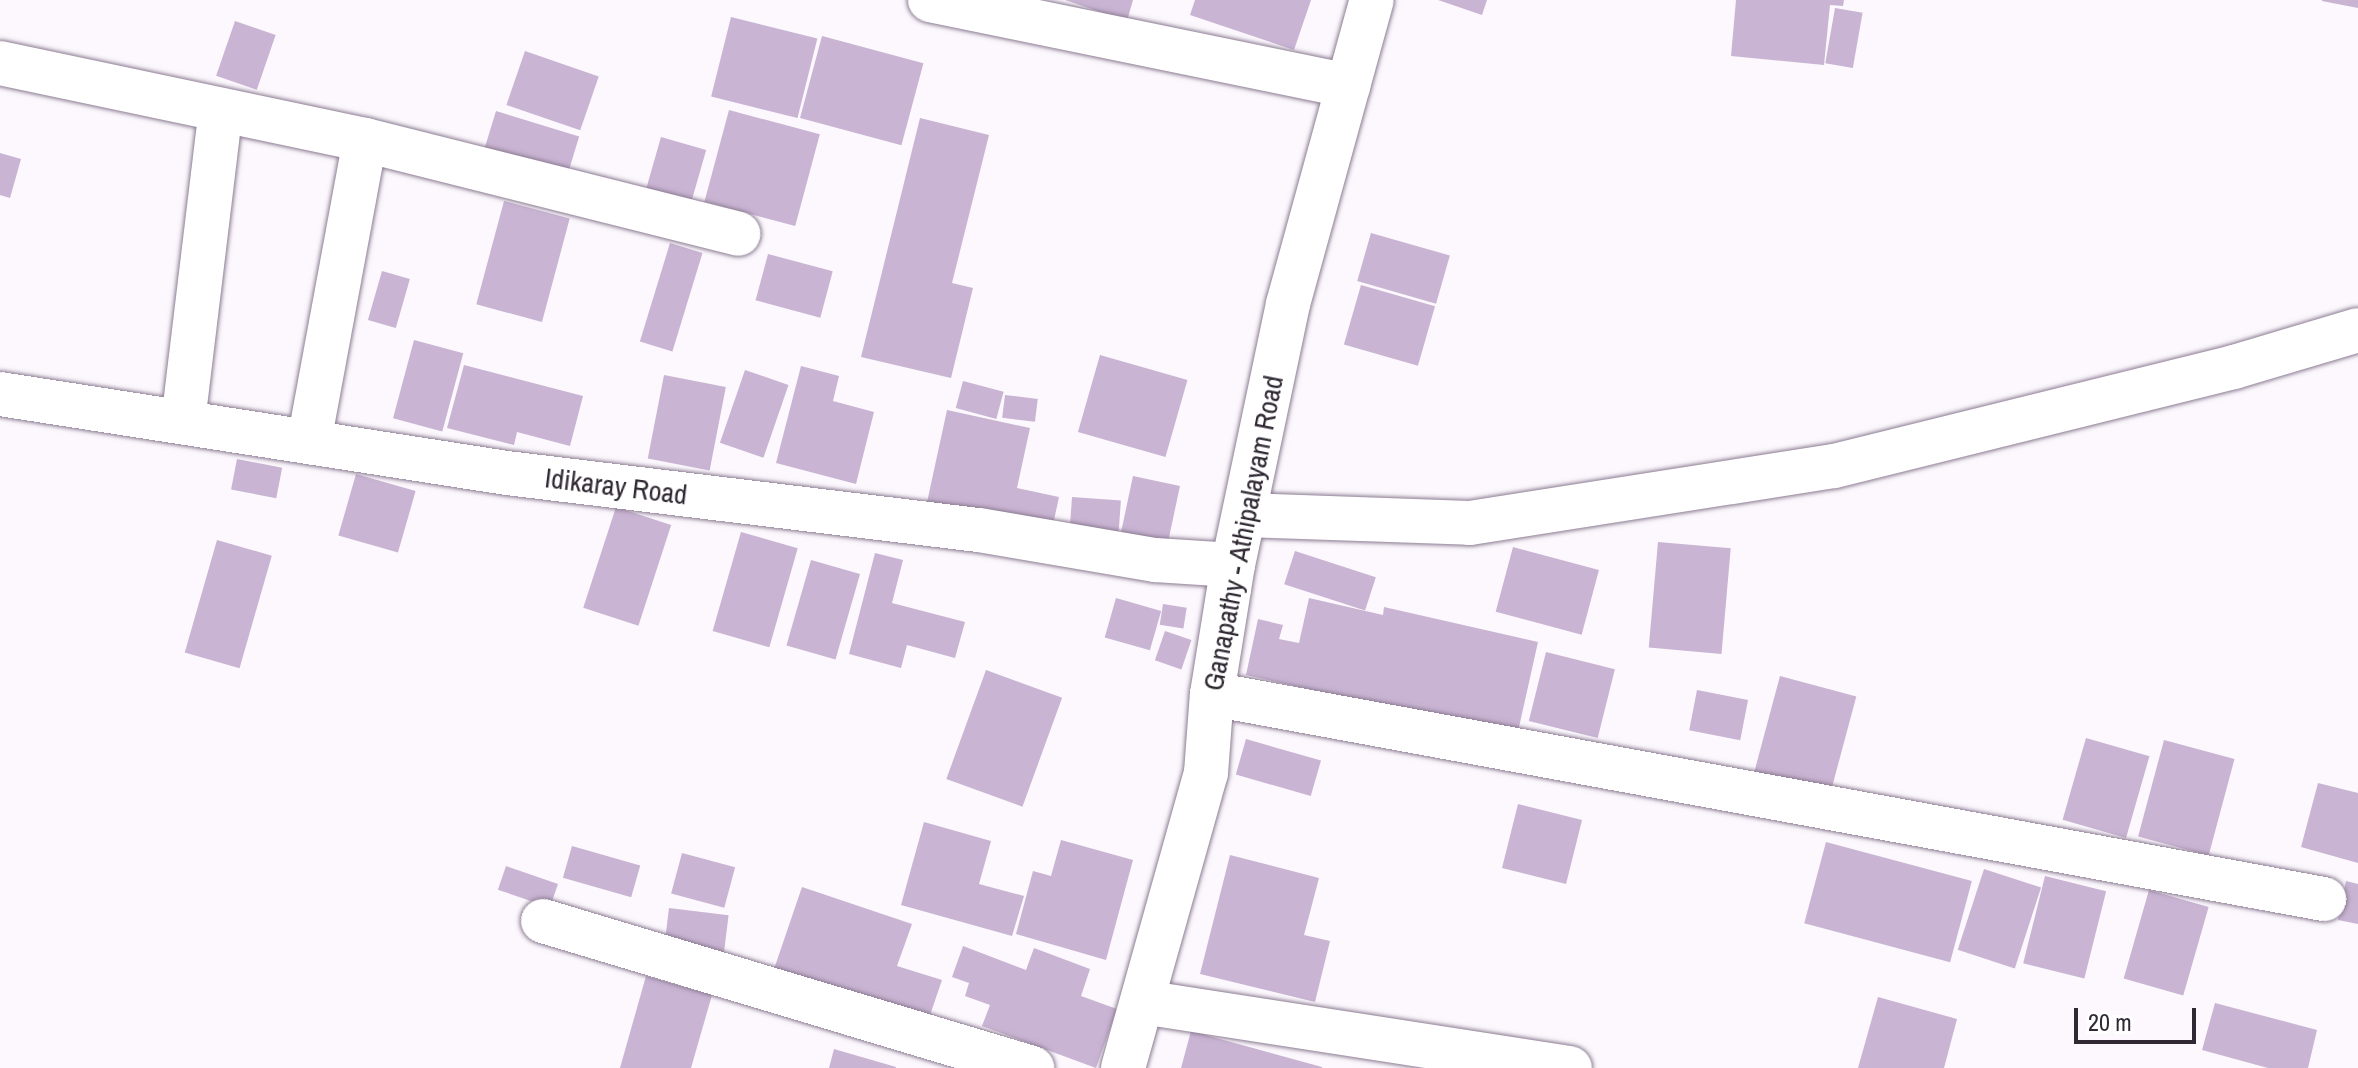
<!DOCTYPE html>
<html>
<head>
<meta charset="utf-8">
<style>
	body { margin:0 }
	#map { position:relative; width:2358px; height:1068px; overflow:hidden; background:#fcf8fd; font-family:"Archivo Narrow",sans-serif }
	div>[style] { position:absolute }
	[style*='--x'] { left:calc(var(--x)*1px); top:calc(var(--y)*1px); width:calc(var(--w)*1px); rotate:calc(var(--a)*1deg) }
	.building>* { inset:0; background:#c9b4d3; transform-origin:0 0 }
	.roads { filter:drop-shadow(0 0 2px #8c7c93) drop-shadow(0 0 2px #8c7c93) }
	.minor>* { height:44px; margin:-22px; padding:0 22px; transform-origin:22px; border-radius:22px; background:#fff }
	.major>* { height:44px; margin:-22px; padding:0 22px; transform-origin:22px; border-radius:22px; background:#fff }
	span { translate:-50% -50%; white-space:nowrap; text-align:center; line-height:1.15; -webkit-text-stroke:8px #fff; paint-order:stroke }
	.street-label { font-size:28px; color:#302933 }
	.scale { position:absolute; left:2074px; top:1008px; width:122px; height:36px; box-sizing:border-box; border:4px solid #302933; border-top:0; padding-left:10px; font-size:24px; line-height:28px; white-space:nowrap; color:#302933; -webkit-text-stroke:6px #fff; paint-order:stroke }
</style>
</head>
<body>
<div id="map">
	<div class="building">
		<i style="clip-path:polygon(1065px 0,1133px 0,1127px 21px)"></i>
		<i style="clip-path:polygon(1195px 0,1311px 0,1294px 50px,1190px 15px)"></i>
		<i style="clip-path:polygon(1438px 0,1487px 0,1482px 15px)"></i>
		<i style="clip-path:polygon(1736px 0,1844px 0,1843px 6px,1830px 5px,1824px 65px,1731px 56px)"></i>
		<i style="clip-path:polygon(2322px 0,2358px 0,2358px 8px,2322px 1px)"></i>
		<i style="left:1835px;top:8px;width:28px;height:56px;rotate:10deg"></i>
		<i style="left:731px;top:17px;width:89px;height:82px;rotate:14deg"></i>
		<i style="left:235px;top:21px;width:43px;height:58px;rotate:19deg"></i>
		<i style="left:822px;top:36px;width:105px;height:85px;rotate:15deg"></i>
		<i style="left:525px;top:51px;width:78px;height:57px;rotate:19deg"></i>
		<i style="left:729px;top:110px;width:94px;height:95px;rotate:15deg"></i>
		<i style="left:496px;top:111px;width:87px;height:39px;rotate:17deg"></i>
		<i style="clip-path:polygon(920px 118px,989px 135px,952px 283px,973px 288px,951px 378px,861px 357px)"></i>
		<i style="left:661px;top:137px;width:47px;height:53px;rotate:16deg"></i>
		<i style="clip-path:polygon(0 153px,21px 159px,10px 198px,0 195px)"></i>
		<i style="left:504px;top:201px;width:68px;height:107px;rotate:15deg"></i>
		<i style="left:1371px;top:233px;width:82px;height:50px;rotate:16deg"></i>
		<i style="left:670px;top:243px;width:34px;height:103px;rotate:17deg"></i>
		<i style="left:768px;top:254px;width:67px;height:48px;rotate:15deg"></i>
		<i style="left:382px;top:271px;width:29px;height:51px;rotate:16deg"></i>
		<i style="left:1361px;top:285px;width:77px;height:62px;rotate:16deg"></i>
		<i style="left:414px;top:340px;width:51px;height:81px;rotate:15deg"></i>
		<i style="left:1100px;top:355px;width:91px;height:80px;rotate:16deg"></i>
		<i style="clip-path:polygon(464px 365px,583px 396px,570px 446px,517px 432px,514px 445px,447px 428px)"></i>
		<i style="clip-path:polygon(801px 366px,839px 376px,833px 401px,874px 412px,856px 484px,776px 463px)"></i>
		<i style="left:745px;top:370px;width:46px;height:77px;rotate:19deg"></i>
		<i style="left:664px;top:375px;width:63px;height:85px;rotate:11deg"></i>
		<i style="left:963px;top:381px;width:42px;height:28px;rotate:15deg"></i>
		<i style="left:1005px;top:395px;width:33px;height:23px;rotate:7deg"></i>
		<i style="clip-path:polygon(947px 410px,1030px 428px,1017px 488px,1059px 497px,1051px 534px,926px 507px)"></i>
		<i style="left:237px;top:459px;width:46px;height:31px;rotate:11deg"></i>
		<i style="left:356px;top:474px;width:62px;height:64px;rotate:16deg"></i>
		<i style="left:1133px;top:476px;width:48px;height:60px;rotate:12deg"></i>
		<i style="left:1072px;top:497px;width:49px;height:35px;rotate:4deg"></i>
		<i style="left:616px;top:507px;width:58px;height:106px;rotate:18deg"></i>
		<i style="left:741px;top:532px;width:59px;height:103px;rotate:16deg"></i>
		<i style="left:217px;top:540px;width:57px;height:117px;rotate:16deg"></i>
		<i style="left:1658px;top:542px;width:73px;height:106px;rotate:5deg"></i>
		<i style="left:1513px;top:547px;width:89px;height:67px;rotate:15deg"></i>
		<i style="left:1295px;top:551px;width:85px;height:35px;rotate:18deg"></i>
		<i style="clip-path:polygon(875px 553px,903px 560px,892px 603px,965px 622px,955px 658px,907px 645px,901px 668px,849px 654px)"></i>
		<i style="left:811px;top:560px;width:51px;height:89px;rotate:16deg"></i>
		<i style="left:1116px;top:598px;width:47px;height:41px;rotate:16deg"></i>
		<i style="clip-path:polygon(1309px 598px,1383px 615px,1384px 607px,1538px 642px,1517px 736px,1246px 675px,1258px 619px,1283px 625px,1279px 639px,1299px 643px)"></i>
		<i style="left:1163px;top:604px;width:24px;height:21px;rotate:9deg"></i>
		<i style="left:1165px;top:631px;width:28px;height:31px;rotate:19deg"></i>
		<i style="left:1546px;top:652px;width:71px;height:71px;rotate:14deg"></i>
		<i style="left:986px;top:670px;width:81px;height:116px;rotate:20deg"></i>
		<i style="left:1780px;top:676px;width:79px;height:100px;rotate:15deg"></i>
		<i style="left:1697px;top:690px;width:52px;height:41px;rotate:11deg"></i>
		<i style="left:2086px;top:738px;width:66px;height:85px;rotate:16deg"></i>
		<i style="left:1246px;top:739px;width:78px;height:37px;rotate:16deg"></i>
		<i style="left:2164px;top:740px;width:73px;height:100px;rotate:15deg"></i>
		<i style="clip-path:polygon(2318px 783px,2358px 793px,2358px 863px,2301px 847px)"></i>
		<i style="left:1518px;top:804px;width:66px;height:66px;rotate:14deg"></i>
		<i style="clip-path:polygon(924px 822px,991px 841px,979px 884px,1024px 896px,1012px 936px,901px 905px)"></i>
		<i style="clip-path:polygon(1061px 840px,1133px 860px,1106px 960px,1016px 934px,1033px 871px,1051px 876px)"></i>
		<i style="left:1826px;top:842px;width:151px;height:84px;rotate:15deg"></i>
		<i style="left:572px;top:846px;width:71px;height:33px;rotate:16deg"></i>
		<i style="left:682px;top:853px;width:55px;height:42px;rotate:15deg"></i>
		<i style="clip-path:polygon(1230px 855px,1319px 878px,1304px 935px,1330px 941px,1315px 1002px,1200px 974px)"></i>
		<i style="left:506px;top:866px;width:55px;height:25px;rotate:19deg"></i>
		<i style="left:1984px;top:869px;width:60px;height:85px;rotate:18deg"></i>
		<i style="left:2045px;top:876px;width:63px;height:90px;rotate:14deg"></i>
		<i style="clip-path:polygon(2346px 881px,2358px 884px,2358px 924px,2338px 920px)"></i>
		<i style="clip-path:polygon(802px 887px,912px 924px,897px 966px,942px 980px,927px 1024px,773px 972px)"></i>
		<i style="left:2149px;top:890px;width:62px;height:92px;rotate:16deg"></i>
		<i style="left:669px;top:908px;width:60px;height:42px;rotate:7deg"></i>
		<i style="clip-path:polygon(963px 946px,1026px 970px,1034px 948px,1090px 969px,1081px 996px,1117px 1009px,1096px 1068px,982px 1026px,990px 1005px,965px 996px,969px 983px,952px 977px)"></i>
		<i style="clip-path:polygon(646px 976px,712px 995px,691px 1068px,620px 1068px)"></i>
		<i style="clip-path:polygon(1878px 997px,1957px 1019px,1944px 1068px,1858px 1068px)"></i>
		<i style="clip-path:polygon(2215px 1003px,2317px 1030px,2308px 1068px,2268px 1068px,2202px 1050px)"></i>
		<i style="clip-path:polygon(1191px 1031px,1322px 1067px,1322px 1068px,1181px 1068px)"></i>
		<i style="clip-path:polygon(834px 1049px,896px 1067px,896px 1068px,829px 1068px)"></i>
	</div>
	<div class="roads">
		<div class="minor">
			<i style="--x:930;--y:0;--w:427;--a:11.6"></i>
			<i style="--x:0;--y:63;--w:373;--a:11.9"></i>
			<i style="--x:365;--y:140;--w:385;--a:14.1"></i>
			<i style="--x:0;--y:394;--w:513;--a:8.86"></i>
			<i style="--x:507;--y:473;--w:475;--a:6.9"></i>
			<i style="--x:979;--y:530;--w:179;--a:9.7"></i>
			<i style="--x:1155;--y:560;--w:78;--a:3.7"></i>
			<i style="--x:183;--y:422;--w:314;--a:-83.1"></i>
			<i style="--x:309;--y:442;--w:307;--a:-79.5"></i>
			<i style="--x:1244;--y:515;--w:226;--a:2"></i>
			<i style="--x:1470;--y:523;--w:368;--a:-8.9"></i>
			<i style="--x:1834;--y:466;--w:412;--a:-13.9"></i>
			<i style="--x:2234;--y:367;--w:129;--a:-16.6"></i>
			<i style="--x:1212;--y:694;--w:1131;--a:10.45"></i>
			<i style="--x:543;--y:921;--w:511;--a:16.73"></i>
			<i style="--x:1143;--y:1002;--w:432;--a:8.8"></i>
		</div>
		<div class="major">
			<i style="--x:1123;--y:1068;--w:306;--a:-74.3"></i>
			<i style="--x:1206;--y:773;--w:79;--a:-85.7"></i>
			<i style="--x:1212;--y:694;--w:131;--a:-80.8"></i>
			<i style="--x:1233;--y:565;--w:267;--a:-78.1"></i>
			<i style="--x:1288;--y:304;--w:315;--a:-74.6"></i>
		</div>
	</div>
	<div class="street-label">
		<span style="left:616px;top:486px;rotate:7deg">Idikaray Road</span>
		<span style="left:1243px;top:533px;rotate:-79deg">Ganapathy - Athipalayam Road</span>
	</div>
	<div class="scale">20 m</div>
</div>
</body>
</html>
